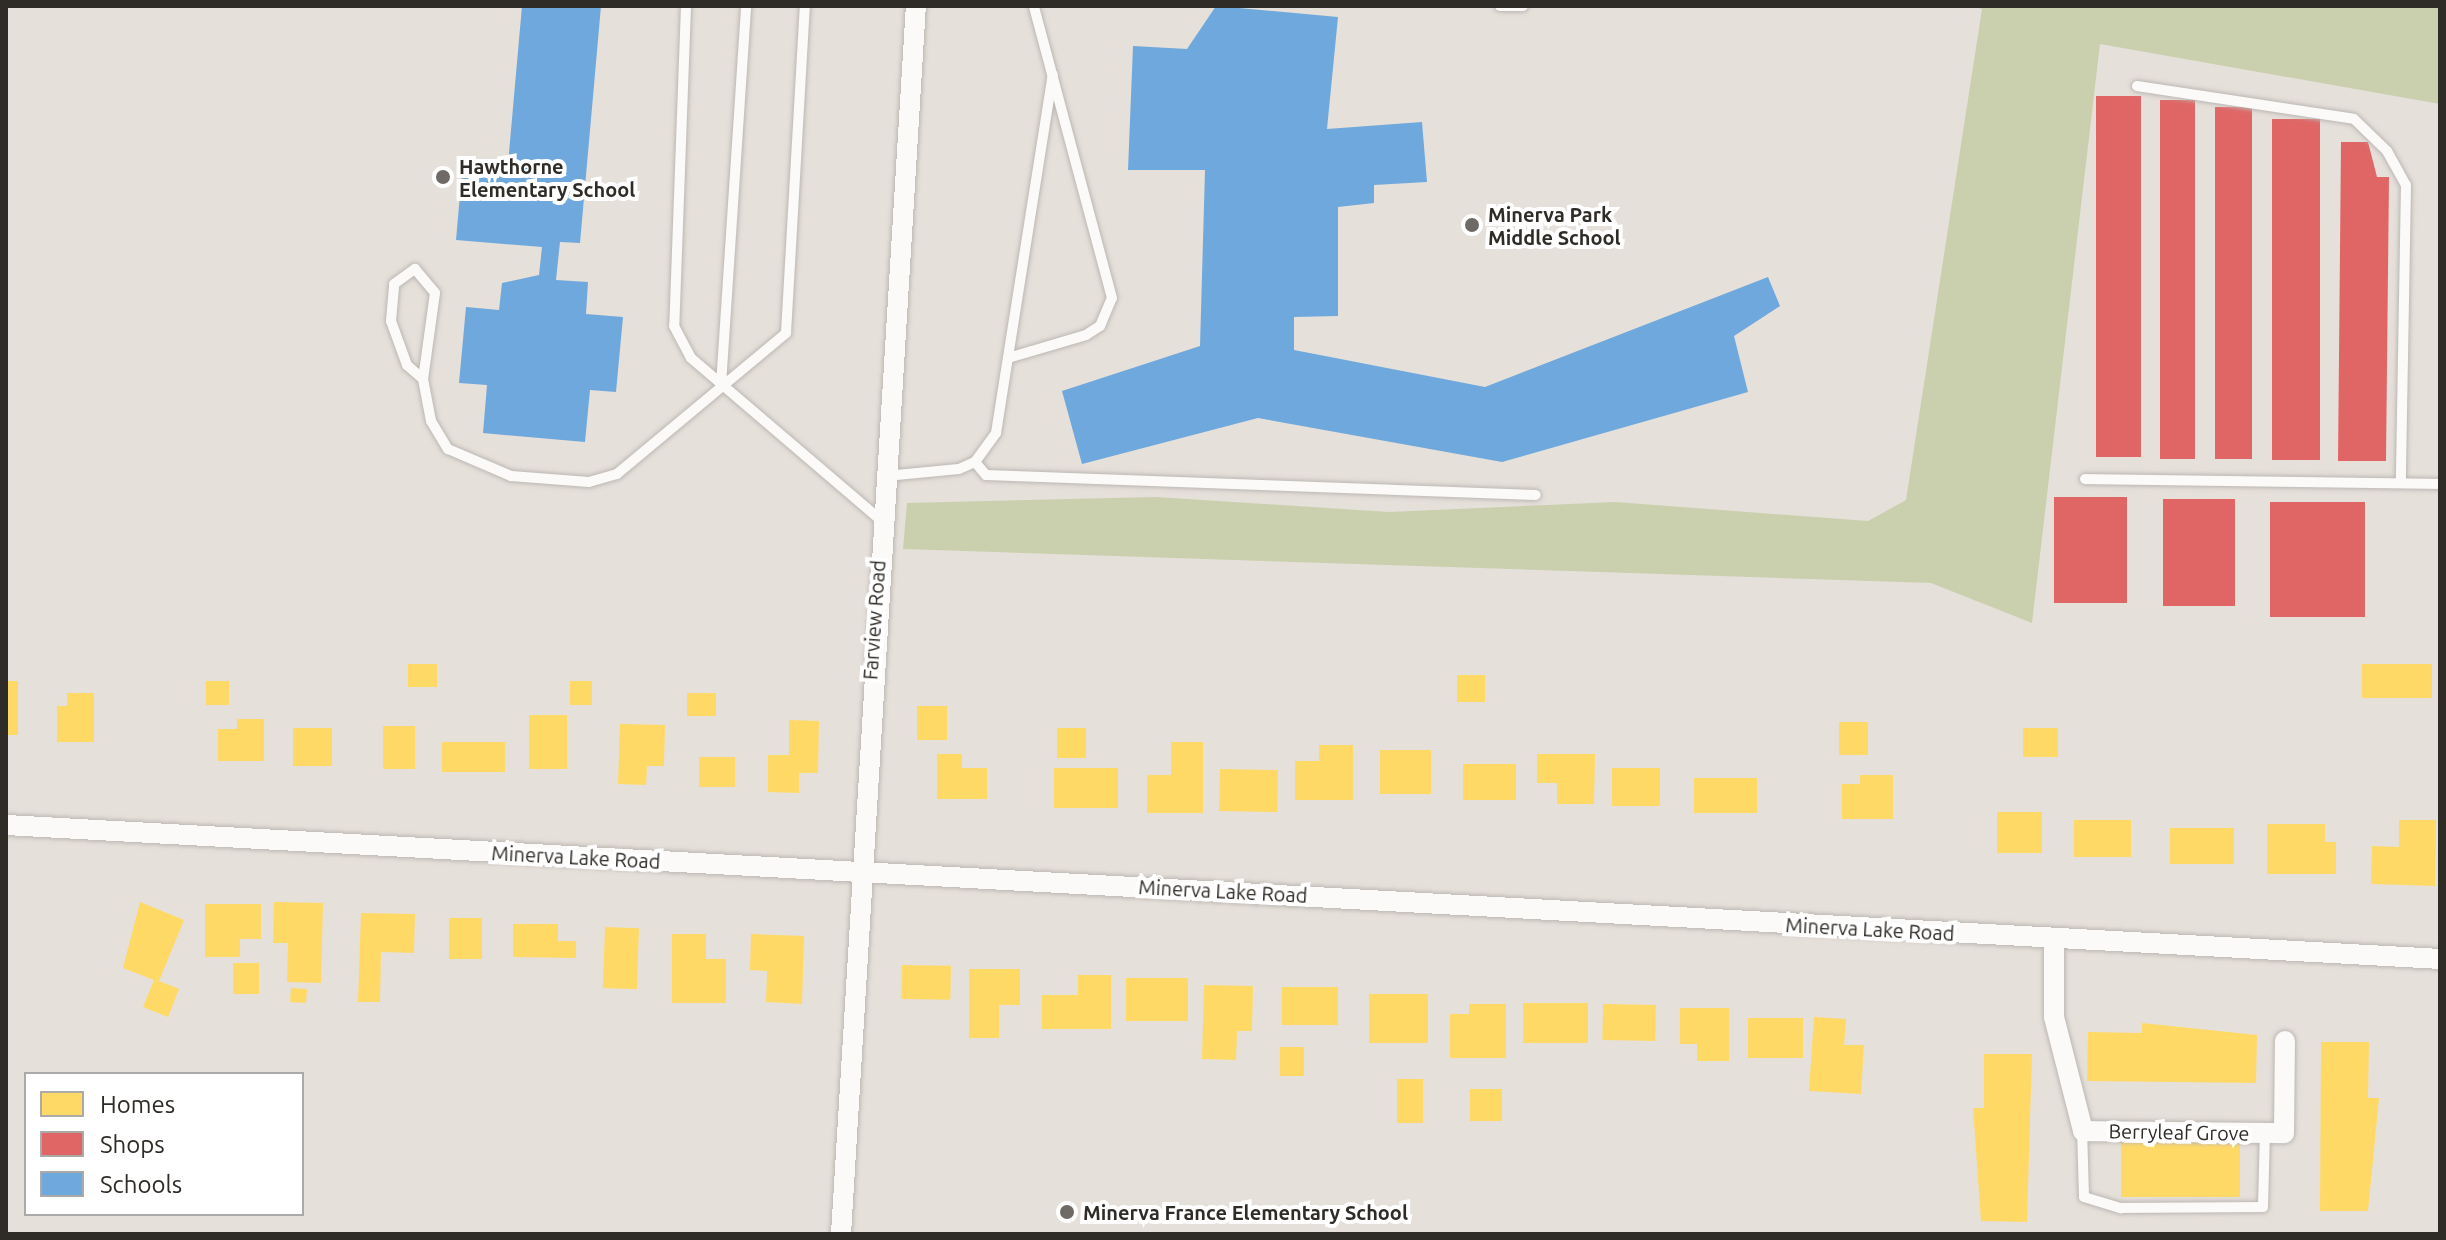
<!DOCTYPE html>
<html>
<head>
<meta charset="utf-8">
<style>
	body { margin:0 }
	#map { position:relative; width:2446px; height:1240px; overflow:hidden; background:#e6e0da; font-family:Ubuntu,sans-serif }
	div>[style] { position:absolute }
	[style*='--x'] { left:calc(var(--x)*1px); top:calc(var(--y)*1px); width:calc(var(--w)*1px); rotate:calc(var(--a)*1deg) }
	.green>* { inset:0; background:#cad0ad }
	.homes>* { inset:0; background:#ffd966; transform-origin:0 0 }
	.shops>* { inset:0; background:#e06666; transform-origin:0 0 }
	.schools>* { inset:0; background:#6fa8dc }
	.roads { filter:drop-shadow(0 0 2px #bcb7b3) drop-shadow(0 0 2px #bcb7b3) }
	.lane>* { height:10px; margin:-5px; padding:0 5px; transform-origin:5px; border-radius:5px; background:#fbfaf9 }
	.street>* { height:20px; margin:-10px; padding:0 10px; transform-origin:10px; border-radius:10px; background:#fbfaf9 }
	.dots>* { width:22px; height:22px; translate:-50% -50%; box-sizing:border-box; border:4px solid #fff; border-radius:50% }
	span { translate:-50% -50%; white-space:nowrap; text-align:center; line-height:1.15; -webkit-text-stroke:8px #fff; paint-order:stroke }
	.poi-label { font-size:20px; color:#2f2b27; font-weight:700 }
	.left { translate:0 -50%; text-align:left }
	.street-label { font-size:20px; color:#2f2b27 }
	.frame { position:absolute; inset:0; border:8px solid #2f2b27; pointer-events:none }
	.legend { position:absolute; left:24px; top:1072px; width:280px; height:144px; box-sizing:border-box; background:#fff; border:2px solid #acaaa9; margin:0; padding:10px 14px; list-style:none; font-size:24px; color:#2f2b27 }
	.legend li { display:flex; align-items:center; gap:16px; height:40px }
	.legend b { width:40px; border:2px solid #acaaa9 }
</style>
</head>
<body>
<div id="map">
	<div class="green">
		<i style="clip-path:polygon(1971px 6px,2440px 6px,2440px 104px,2100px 44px,2032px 623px,1931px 583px,903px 549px,907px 503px,1156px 497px,1389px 512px,1615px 502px,1868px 521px,1906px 500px,1982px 9px)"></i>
	</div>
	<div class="homes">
		<i style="left:408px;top:664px;width:29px;height:23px"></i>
		<i style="left:2362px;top:664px;width:70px;height:34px"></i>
		<i style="left:1457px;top:675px;width:28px;height:27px"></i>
		<i style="left:6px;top:681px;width:12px;height:54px"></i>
		<i style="left:206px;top:681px;width:23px;height:24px"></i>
		<i style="left:570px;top:681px;width:22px;height:24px"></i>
		<i style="clip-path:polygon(67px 693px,94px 693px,94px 742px,57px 742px,57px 706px,67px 706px)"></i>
		<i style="left:687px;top:693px;width:29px;height:23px"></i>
		<i style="left:917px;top:706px;width:30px;height:34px"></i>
		<i style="left:529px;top:715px;width:38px;height:54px"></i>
		<i style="clip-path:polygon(237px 719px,264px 719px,264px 761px,218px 761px,218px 729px,237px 729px)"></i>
		<i style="clip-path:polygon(789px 720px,819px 721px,818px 773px,799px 773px,799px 793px,768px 792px,768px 755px,789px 755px)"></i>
		<i style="left:1839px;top:722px;width:29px;height:33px"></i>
		<i style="clip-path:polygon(620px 724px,665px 725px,664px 766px,647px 766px,646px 785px,618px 784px)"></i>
		<i style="left:383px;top:726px;width:32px;height:43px"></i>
		<i style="left:293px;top:728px;width:39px;height:38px"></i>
		<i style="left:1057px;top:728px;width:29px;height:30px"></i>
		<i style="left:2023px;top:728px;width:35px;height:29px"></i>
		<i style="left:442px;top:742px;width:63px;height:30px"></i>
		<i style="clip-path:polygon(1171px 742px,1203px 742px,1203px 813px,1147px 813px,1147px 775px,1171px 775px)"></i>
		<i style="clip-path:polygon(1319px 745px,1353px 745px,1353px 800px,1295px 800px,1295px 761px,1319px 761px)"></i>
		<i style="left:1380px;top:750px;width:51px;height:44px"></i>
		<i style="clip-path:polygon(937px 754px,962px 754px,962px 768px,987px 768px,987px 799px,937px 799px)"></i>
		<i style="clip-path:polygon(1537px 754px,1595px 754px,1594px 804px,1557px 804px,1557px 783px,1537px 783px)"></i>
		<i style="left:699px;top:757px;width:36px;height:30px"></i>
		<i style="left:1463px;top:764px;width:53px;height:36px"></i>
		<i style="left:1054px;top:768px;width:64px;height:40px"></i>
		<i style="left:1612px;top:768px;width:48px;height:38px"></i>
		<i style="left:1220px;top:769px;width:58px;height:42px;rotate:1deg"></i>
		<i style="clip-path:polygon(1860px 775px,1893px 775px,1893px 819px,1842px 819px,1842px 784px,1860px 784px)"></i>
		<i style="left:1694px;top:778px;width:63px;height:35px"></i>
		<i style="left:1997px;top:812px;width:45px;height:41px"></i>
		<i style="left:2074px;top:820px;width:57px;height:37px"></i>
		<i style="clip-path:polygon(2399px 820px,2436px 820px,2435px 886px,2371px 884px,2372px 846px,2399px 847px)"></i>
		<i style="clip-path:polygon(2267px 824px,2325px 824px,2325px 842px,2336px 842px,2336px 874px,2267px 874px)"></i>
		<i style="left:2170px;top:828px;width:64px;height:36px"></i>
		<i style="clip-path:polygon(140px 902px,184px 920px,159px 981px,179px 989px,168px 1017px,143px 1007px,154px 980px,123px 968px)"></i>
		<i style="clip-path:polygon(274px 902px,323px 903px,321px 983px,287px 982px,288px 943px,273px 943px)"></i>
		<i style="clip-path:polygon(205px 904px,261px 904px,261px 939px,240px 939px,240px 957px,205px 957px)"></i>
		<i style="clip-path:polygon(361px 913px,415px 914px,414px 953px,381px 952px,380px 1002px,358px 1002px)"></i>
		<i style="left:449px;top:918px;width:33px;height:41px"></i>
		<i style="clip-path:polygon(513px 924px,558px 924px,558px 941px,576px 941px,576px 958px,513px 957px)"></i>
		<i style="left:605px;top:927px;width:34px;height:61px;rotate:2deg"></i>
		<i style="clip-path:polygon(672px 934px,706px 934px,706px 959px,726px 959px,726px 1003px,672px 1003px)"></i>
		<i style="clip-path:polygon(751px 934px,804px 936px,802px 1004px,766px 1002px,767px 971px,750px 970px)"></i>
		<i style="left:233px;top:963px;width:26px;height:31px"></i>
		<i style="left:902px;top:965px;width:49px;height:34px;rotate:1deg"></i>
		<i style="clip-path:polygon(969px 969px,1020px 969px,1020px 1005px,999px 1005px,999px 1038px,969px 1038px)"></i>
		<i style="clip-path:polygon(1078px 975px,1111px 975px,1111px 1029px,1042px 1029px,1042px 995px,1078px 995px)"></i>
		<i style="left:1126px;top:978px;width:62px;height:43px"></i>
		<i style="clip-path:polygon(1204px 985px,1253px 986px,1252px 1031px,1237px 1031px,1236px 1060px,1202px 1059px)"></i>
		<i style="left:1282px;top:987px;width:56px;height:38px"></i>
		<i style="left:291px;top:988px;width:16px;height:14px;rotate:4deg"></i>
		<i style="left:1369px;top:994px;width:59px;height:49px"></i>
		<i style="left:1523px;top:1003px;width:65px;height:40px"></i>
		<i style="clip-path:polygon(1469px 1004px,1506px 1004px,1506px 1058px,1450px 1058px,1450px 1014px,1469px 1014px)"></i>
		<i style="left:1603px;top:1004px;width:53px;height:36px;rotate:1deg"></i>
		<i style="clip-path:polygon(1680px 1008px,1729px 1008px,1729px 1061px,1697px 1061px,1697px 1044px,1680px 1044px)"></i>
		<i style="clip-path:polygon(1814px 1017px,1846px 1019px,1844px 1045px,1864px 1045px,1861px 1094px,1809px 1091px)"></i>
		<i style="left:1748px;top:1018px;width:55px;height:40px"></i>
		<i style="clip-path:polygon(2142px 1023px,2257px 1035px,2256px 1083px,2087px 1081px,2088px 1032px,2142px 1033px)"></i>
		<i style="clip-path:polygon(2321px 1042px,2369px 1042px,2368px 1098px,2379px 1098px,2368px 1211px,2320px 1211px)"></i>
		<i style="left:1280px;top:1047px;width:24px;height:29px"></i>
		<i style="clip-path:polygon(1984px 1054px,2032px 1054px,2027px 1222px,1981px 1221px,1973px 1108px,1984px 1108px)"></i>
		<i style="left:1397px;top:1079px;width:26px;height:44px"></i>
		<i style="left:1470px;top:1089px;width:32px;height:32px"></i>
		<i style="left:2121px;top:1142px;width:119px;height:55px"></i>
	</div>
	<div class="shops">
		<i style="left:2096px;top:96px;width:45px;height:361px"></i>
		<i style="left:2160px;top:100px;width:35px;height:359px"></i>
		<i style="left:2215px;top:107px;width:37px;height:352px"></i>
		<i style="left:2272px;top:119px;width:48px;height:341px"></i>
		<i style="clip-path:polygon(2341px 142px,2368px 142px,2377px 177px,2389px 177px,2386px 461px,2338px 461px)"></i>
		<i style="left:2054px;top:497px;width:73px;height:106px"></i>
		<i style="left:2163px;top:499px;width:72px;height:107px"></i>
		<i style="left:2270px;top:502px;width:95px;height:115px"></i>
	</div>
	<div class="schools">
		<i style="clip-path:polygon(522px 6px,601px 6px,580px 243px,560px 242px,556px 280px,588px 282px,586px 314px,623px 317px,616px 392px,590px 390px,585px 442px,483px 433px,487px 385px,459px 383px,466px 307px,499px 310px,502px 283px,539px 275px,542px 247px,456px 240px,462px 172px,507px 175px)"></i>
		<i style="clip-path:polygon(1216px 6px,1338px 17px,1327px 129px,1422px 122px,1427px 182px,1374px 185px,1374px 203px,1338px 207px,1338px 316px,1294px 317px,1294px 350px,1485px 387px,1768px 277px,1780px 306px,1734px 336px,1748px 392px,1502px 462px,1258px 418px,1082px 464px,1062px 391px,1200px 346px,1205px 170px,1128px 170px,1133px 46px,1187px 49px)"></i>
	</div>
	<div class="roads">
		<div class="lane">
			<i style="--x:686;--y:6;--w:320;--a:92.1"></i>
			<i style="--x:674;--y:326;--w:36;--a:62"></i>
			<i style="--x:691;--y:358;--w:250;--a:40.5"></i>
			<i style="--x:1500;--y:6;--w:23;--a:0"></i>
			<i style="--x:2137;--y:86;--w:219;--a:8.6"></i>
			<i style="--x:2354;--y:119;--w:46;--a:44.1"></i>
			<i style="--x:2387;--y:151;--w:39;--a:61"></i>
			<i style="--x:2406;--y:185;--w:297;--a:91"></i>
			<i style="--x:1008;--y:358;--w:81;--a:-16.4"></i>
			<i style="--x:1086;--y:335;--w:17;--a:-33"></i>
			<i style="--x:1100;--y:326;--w:30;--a:-67"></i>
			<i style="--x:1112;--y:298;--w:302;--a:-105"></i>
			<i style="--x:423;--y:379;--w:21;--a:-139"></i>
			<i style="--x:407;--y:365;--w:47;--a:-110"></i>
			<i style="--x:391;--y:321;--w:37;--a:-85"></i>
			<i style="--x:394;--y:284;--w:26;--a:-36"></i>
			<i style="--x:415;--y:269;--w:31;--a:50"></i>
			<i style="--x:435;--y:293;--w:87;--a:97.9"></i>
			<i style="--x:423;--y:379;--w:43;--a:79.2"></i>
			<i style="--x:431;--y:421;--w:33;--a:59"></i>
			<i style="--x:448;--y:449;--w:69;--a:23.2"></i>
			<i style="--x:511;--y:476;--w:78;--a:4.4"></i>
			<i style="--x:589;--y:482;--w:29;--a:-16"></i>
			<i style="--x:617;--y:474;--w:220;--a:-39.8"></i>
			<i style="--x:786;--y:333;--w:328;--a:-86.7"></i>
			<i style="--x:721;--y:385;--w:380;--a:-86.2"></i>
			<i style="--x:975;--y:462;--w:17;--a:50"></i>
			<i style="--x:986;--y:475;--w:550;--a:2.08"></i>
			<i style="--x:886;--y:476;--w:73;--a:-5.5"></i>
			<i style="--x:959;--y:469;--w:17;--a:-24"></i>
			<i style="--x:975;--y:462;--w:36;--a:-54"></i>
			<i style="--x:996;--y:433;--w:363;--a:-81"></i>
			<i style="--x:2085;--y:479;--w:355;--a:0.8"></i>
			<i style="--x:2082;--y:1129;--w:68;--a:88.3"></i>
			<i style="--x:2084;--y:1197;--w:39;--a:17"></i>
			<i style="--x:2121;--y:1208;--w:142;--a:-0.4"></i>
			<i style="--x:2263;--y:1207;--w:75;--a:-88.5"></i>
		</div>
		<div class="street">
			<i style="--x:6;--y:825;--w:2438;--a:3.15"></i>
			<i style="--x:2054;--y:939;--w:78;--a:90"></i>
			<i style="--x:2054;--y:1017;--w:118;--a:75.7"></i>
			<i style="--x:2083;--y:1131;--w:201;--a:0.6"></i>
			<i style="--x:2284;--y:1133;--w:92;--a:-89.4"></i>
			<i style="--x:841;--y:1234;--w:1230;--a:-86.51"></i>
		</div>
	</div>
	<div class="dots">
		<i style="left:443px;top:177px;background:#6f6a66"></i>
		<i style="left:1472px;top:225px;background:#6f6a66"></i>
		<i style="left:1067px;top:1212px;background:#6f6a66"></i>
	</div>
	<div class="poi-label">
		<span class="left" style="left:459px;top:178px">Hawthorne<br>Elementary School</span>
		<span class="left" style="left:1488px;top:226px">Minerva Park<br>Middle School</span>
		<span class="left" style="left:1083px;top:1212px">Minerva France Elementary School</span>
	</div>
	<div class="street-label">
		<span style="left:874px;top:620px;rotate:-86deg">Farview Road</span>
		<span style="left:576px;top:857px;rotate:3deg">Minerva Lake Road</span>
		<span style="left:1223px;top:891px;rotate:3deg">Minerva Lake Road</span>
		<span style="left:1870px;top:929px;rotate:3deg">Minerva Lake Road</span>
		<span style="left:2179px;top:1132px;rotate:1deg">Berryleaf Grove</span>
	</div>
	<div class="frame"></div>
	<ul class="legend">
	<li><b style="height:22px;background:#ffd966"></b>Homes</li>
	<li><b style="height:22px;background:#e06666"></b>Shops</li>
	<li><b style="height:22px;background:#6fa8dc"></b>Schools</li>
	</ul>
</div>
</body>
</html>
